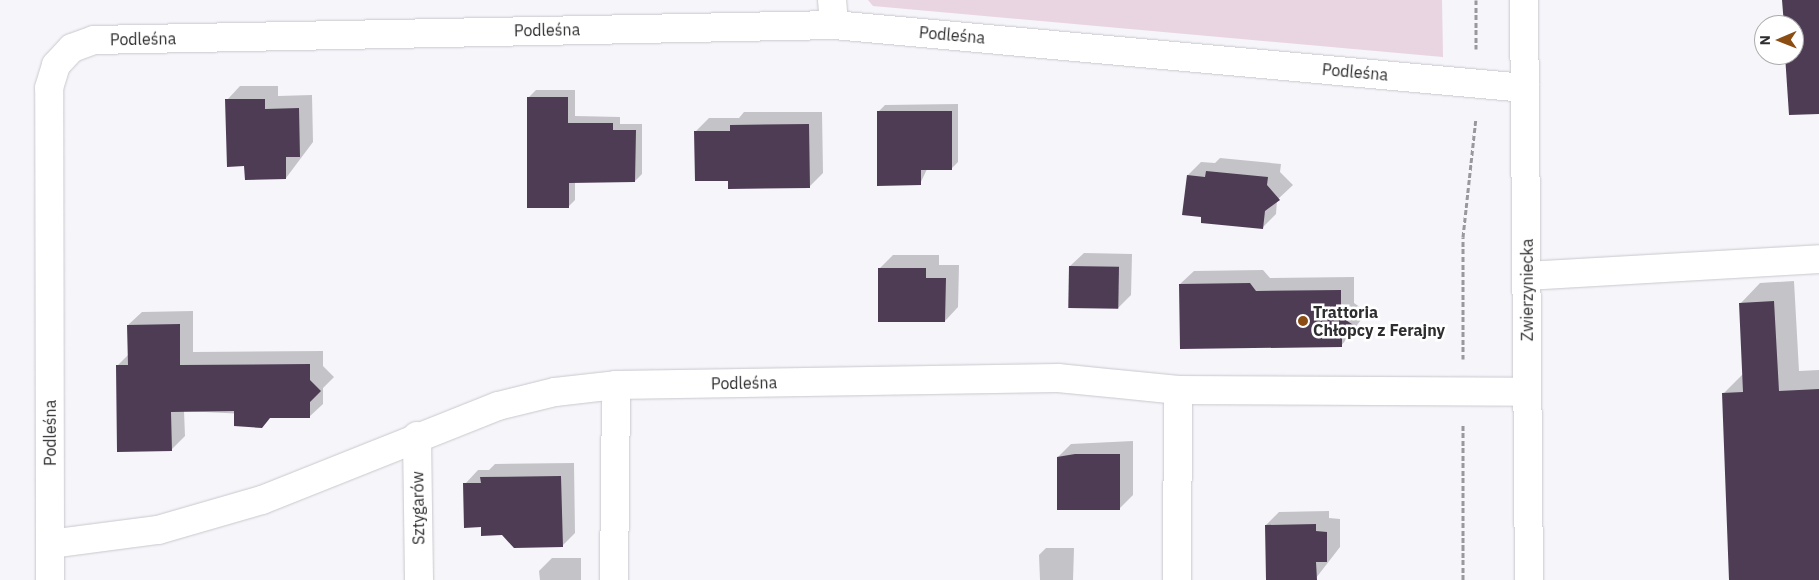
<!DOCTYPE html>
<html>
<head>
<meta charset="utf-8">
<style>
	body { margin:0 }
	#map { position:relative; width:1819px; height:580px; overflow:hidden; background:#f5f5fa; font-family:"IBM Plex Sans",sans-serif }
	div>[style] { position:absolute }
	[style*='--x'] { left:calc(var(--x)*1px); top:calc(var(--y)*1px); width:calc(var(--w)*1px); rotate:calc(var(--a)*1deg) }
	.green>* { inset:0; background:#e9d4e1 }
	.shadow>* { inset:0; background:#0003 }
	.building>* { inset:0; background:#4e3c55; transform-origin:0 0 }
	.path>* { height:3px; margin-top:-1.5px; transform-origin:0; background:repeating-linear-gradient(90deg,#99999d 0 5px,transparent 0 7.5px) }
	.roads { filter:drop-shadow(0 0 1px #c8c8cd) drop-shadow(0 0 1px #c8c8cd) }
	.minor>* { height:28px; margin:-14px; padding:0 14px; transform-origin:14px; border-radius:14px; background:#fff }
	.dots>* { width:14px; height:14px; translate:-50% -50%; box-sizing:border-box; border:2px solid #fff; border-radius:50% }
	span { translate:-50% -50%; white-space:nowrap; text-align:center; line-height:1.15; -webkit-text-stroke:5px #fff; paint-order:stroke }
	.street-label { font-size:16px; color:#2e2e30 }
	.poi-label { font-size:16px; color:#2e2e30; font-weight:700 }
	.left { translate:0 -50%; text-align:left }
	.north { position:absolute; left:1754px; top:15px; width:50px; height:50px; box-sizing:border-box; background:#fff; border:1px solid #ababac; border-radius:50%; rotate:269deg; font-size:14px; font-weight:700; line-height:20px; text-align:center; color:#2e2e30 }
	.north::after { content:''; display:block; margin:auto; width:18px; height:22px; background:#8c4d13; clip-path:polygon(50% 0,100% 100%,50% 72%,0 100%) }
</style>
</head>
<body>
<div id="map">
	<div class="green">
		<i style="clip-path:polygon(868px 0,1442px 0,1443px 57px,873px 6px)"></i>
	</div>
	<div class="shadow">
		<i style="clip-path:polygon(240px 86px,278px 86px,278px 96px,312px 95px,313px 142px,286px 178px,245px 165px,227px 100px)"></i>
		<i style="clip-path:polygon(536px 90px,575px 90px,575px 116px,620px 117px,620px 124px,642px 124px,642px 174px,635px 181px,575px 181px,575px 200px,568px 207px,529px 97px)"></i>
		<i style="clip-path:polygon(958px 104px,958px 162px,951px 169px,927px 169px,920px 184px,878px 112px,885px 105px)"></i>
		<i style="clip-path:polygon(744px 112px,822px 112px,823px 173px,809px 187px,695px 132px,709px 118px,739px 118px)"></i>
		<i style="clip-path:polygon(1220px 158px,1281px 164px,1280px 172px,1293px 185px,1277px 200px,1276px 214px,1262px 228px,1203px 216px,1188px 175px,1201px 162px,1215px 163px)"></i>
		<i style="clip-path:polygon(1084px 253px,1132px 254px,1131px 295px,1118px 308px,1070px 266px)"></i>
		<i style="clip-path:polygon(893px 255px,939px 255px,939px 265px,959px 265px,958px 307px,945px 321px,879px 269px)"></i>
		<i style="clip-path:polygon(1263px 270px,1270px 278px,1354px 277px,1354px 303px,1367px 312px,1341px 346px,1180px 284px,1194px 271px)"></i>
		<i style="clip-path:polygon(1794px 281px,1799px 371px,1819px 370px,1819px 580px,1731px 580px,1723px 394px,1743px 374px,1740px 304px,1760px 283px)"></i>
		<i style="clip-path:polygon(193px 311px,193px 352px,323px 351px,323px 366px,334px 377px,323px 388px,323px 404px,309px 417px,184px 411px,185px 436px,171px 450px,117px 366px,129px 354px,128px 325px,142px 312px)"></i>
		<i style="clip-path:polygon(1133px 441px,1133px 495px,1119px 509px,1058px 457px,1071px 444px)"></i>
		<i style="clip-path:polygon(574px 463px,575px 533px,562px 546px,483px 526px,465px 484px,478px 470px,489px 470px,495px 464px)"></i>
		<i style="clip-path:polygon(1329px 511px,1329px 518px,1340px 519px,1340px 547px,1316px 578px,1266px 525px,1279px 512px)"></i>
		<i style="clip-path:polygon(1046px 548px,1074px 548px,1073px 580px,1040px 580px,1039px 555px)"></i>
		<i style="clip-path:polygon(552px 558px,581px 558px,581px 580px,540px 580px,539px 571px)"></i>
	</div>
	<div class="building">
		<i style="clip-path:polygon(1782px 0,1819px 0,1819px 114px,1789px 115px,1785px 55px,1794px 55px,1794px 25px,1784px 25px)"></i>
		<i style="clip-path:polygon(527px 97px,568px 97px,568px 123px,613px 123px,613px 130px,636px 130px,635px 182px,569px 183px,569px 208px,527px 208px)"></i>
		<i style="clip-path:polygon(225px 99px,265px 99px,265px 109px,299px 108px,300px 157px,286px 157px,286px 179px,245px 180px,244px 166px,227px 167px)"></i>
		<i style="clip-path:polygon(877px 111px,952px 111px,952px 170px,921px 170px,921px 185px,877px 186px)"></i>
		<i style="clip-path:polygon(809px 124px,810px 188px,728px 189px,728px 181px,695px 181px,694px 131px,730px 131px,730px 125px)"></i>
		<i style="clip-path:polygon(1206px 171px,1268px 177px,1267px 185px,1280px 200px,1265px 211px,1263px 229px,1201px 223px,1201px 217px,1182px 215px,1187px 175px,1205px 177px)"></i>
		<i style="left:1069px;top:266px;width:50px;height:42px;rotate:1deg"></i>
		<i style="clip-path:polygon(878px 268px,926px 268px,926px 278px,946px 278px,945px 322px,878px 322px)"></i>
		<i style="clip-path:polygon(1250px 283px,1256px 291px,1341px 290px,1341px 317px,1355px 326px,1342px 335px,1342px 347px,1180px 349px,1179px 284px)"></i>
		<i style="clip-path:polygon(1774px 301px,1779px 391px,1819px 389px,1819px 580px,1729px 580px,1722px 393px,1743px 392px,1739px 303px)"></i>
		<i style="clip-path:polygon(180px 324px,180px 365px,310px 364px,310px 380px,321px 391px,310px 402px,310px 418px,270px 418px,262px 428px,234px 426px,234px 411px,171px 412px,172px 451px,117px 452px,116px 365px,128px 365px,127px 325px)"></i>
		<i style="clip-path:polygon(1075px 454px,1120px 454px,1120px 510px,1057px 510px,1057px 457px)"></i>
		<i style="clip-path:polygon(561px 476px,563px 547px,514px 548px,502px 535px,481px 536px,481px 527px,464px 528px,463px 483px,481px 483px,480px 477px)"></i>
		<i style="clip-path:polygon(1316px 524px,1316px 531px,1327px 532px,1327px 562px,1316px 562px,1317px 580px,1266px 580px,1265px 525px)"></i>
	</div>
	<div class="path">
		<i style="--x:1476;--y:0;--w:49;--a:90"></i>
		<i style="--x:1463;--y:359;--w:122;--a:-90"></i>
		<i style="--x:1463;--y:237;--w:120;--a:-83.8"></i>
		<i style="--x:1463;--y:580;--w:155;--a:-90"></i>
	</div>
	<div class="roads">
		<div class="minor">
			<i style="--x:832;--y:0;--w:25;--a:85"></i>
			<i style="--x:1524;--y:0;--w:580;--a:89.51"></i>
			<i style="--x:1527;--y:276;--w:292;--a:-3.3"></i>
			<i style="--x:417;--y:436;--w:144;--a:89.2"></i>
			<i style="--x:50;--y:544;--w:456;--a:-90.1"></i>
			<i style="--x:49;--y:88;--w:24;--a:-73"></i>
			<i style="--x:56;--y:65;--w:23;--a:-47"></i>
			<i style="--x:72;--y:48;--w:23;--a:-20"></i>
			<i style="--x:94;--y:40;--w:740;--a:-1.16"></i>
			<i style="--x:834;--y:25;--w:694;--a:5.21"></i>
			<i style="--x:50;--y:580;--w:36;--a:-90"></i>
			<i style="--x:50;--y:544;--w:109;--a:-7.4"></i>
			<i style="--x:158;--y:530;--w:108;--a:-16.1"></i>
			<i style="--x:262;--y:500;--w:254;--a:-21.7"></i>
			<i style="--x:498;--y:406;--w:59;--a:-13.8"></i>
			<i style="--x:555;--y:392;--w:61;--a:-6.5"></i>
			<i style="--x:616;--y:385;--w:442;--a:-0.9"></i>
			<i style="--x:1058;--y:378;--w:121;--a:5.7"></i>
			<i style="--x:1178;--y:390;--w:349;--a:0.3"></i>
			<i style="--x:614;--y:580;--w:195;--a:-89.4"></i>
			<i style="--x:1177;--y:580;--w:190;--a:-89.7"></i>
		</div>
	</div>
	<div class="dots">
		<i style="left:1303px;top:321px;background:#8c4d13"></i>
	</div>
	<div class="street-label">
		<span style="left:547px;top:30px;rotate:-1deg">Podleśna</span>
		<span style="left:952px;top:35px;rotate:5deg">Podleśna</span>
		<span style="left:143px;top:39px;rotate:-1deg">Podleśna</span>
		<span style="left:1355px;top:72px;rotate:5deg">Podleśna</span>
		<span style="left:1527px;top:290px;rotate:-90deg">Zwierzyniecka</span>
		<span style="left:744px;top:383px;rotate:-1deg">Podleśna</span>
		<span style="left:50px;top:433px;rotate:-90deg">Podleśna</span>
		<span style="left:418px;top:508px;rotate:-91deg">Sztygarów</span>
	</div>
	<div class="poi-label">
		<span class="left" style="left:1313px;top:321px">Trattoria<br>Chłopcy z Ferajny</span>
	</div>
	<div class="north">N</div>
</div>
</body>
</html>
